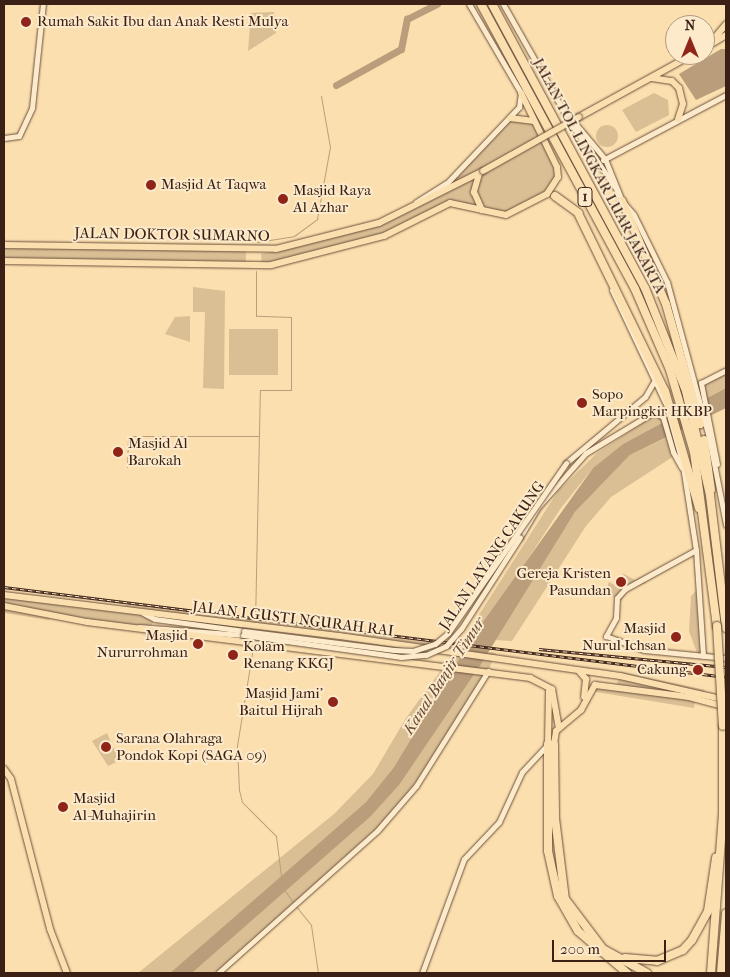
<!DOCTYPE html>
<html>
<head>
<meta charset="utf-8">
<style>
	body { margin:0 }
	#map { position:relative; width:730px; height:977px; overflow:hidden; background:#fbdfaf; font-family:"IM FELL French Canon",serif }
	div>[style] { position:absolute }
	[style*='--x'] { left:calc(var(--x)*1px); top:calc(var(--y)*1px); width:calc(var(--w)*1px); rotate:calc(var(--a)*1deg) }
	.green>* { inset:0; background:#dabf95; transform-origin:0 0 }
	.round { border-radius:50% }
	.water>* { inset:0; background:#ba9e7b }
	.stream>* { height:1px; margin:-0.5px; padding:0 0.5px; transform-origin:0.5px; border-radius:0.5px; background:#ba9e7b }
	.river>* { height:7px; margin:-3.5px; padding:0 3.5px; transform-origin:3.5px; border-radius:3.5px; background:#ba9e7b }
	.roads { filter:drop-shadow(0 0 1px #6b503c) drop-shadow(0 0 1px #6b503c) }
	.minor>* { height:5px; margin:-2.5px; padding:0 2.5px; transform-origin:2.5px; border-radius:2.5px; background:#fceacb }
	.major>* { height:6px; margin:-3px; padding:0 3px; transform-origin:3px; border-radius:3px; background:#fbdfaf }
	.highway>* { height:8px; margin:-4px; padding:0 4px; transform-origin:4px; border-radius:4px; background:#fbdfaf }
	.rail>* { height:3px; margin-top:-1.5px; transform-origin:0; background:repeating-linear-gradient(90deg,#fceacb 0 4px,#3b2016 0 8px); box-sizing:border-box; border-block:1px solid #3b2016 }
	.bridges { filter:drop-shadow(0 0 1px #6b503c) drop-shadow(0 0 1px #6b503c) }
	.minor-bridge>* { height:5px; margin:-2.5px; padding:0 2.5px; transform-origin:2.5px; border-radius:2.5px; background:#fceacb }
	.major-bridge>* { height:6px; margin:-3px; padding:0 3px; transform-origin:3px; border-radius:3px; background:#fbdfaf }
	.highway-bridge>* { height:8px; margin:-4px; padding:0 4px; transform-origin:4px; border-radius:4px; background:#fbdfaf }
	.dots>* { width:14px; height:14px; translate:-50% -50%; box-sizing:border-box; border:2px solid #fceacb; border-radius:50% }
	span { translate:-50% -50%; white-space:nowrap; text-align:center; line-height:1.15; -webkit-text-stroke:4px #fceacb; paint-order:stroke }
	.shield-label span { padding:1px 4px; background:#fceacb; border:1px solid; border-radius:4px; -webkit-text-stroke-width:0 }
	.shield-label { font-size:14px; color:#3b2016; font-weight:700 }
	.poi-label { font-size:15px; color:#3b2016 }
	.left { translate:0 -50%; text-align:left }
	.right { translate:-100% -50%; text-align:right }
	.street-label { font-size:15px; color:#3b2016 }
	.water-label { font-size:16px; color:#674c39; font-style:italic }
	.frame { position:absolute; inset:0; border:5px solid #3b2016; pointer-events:none }
	.north { position:absolute; left:665px; top:15px; width:50px; height:50px; box-sizing:border-box; background:#fceacb; border:1px solid #af9983; border-radius:50%; rotate:0deg; font-size:14px; font-weight:700; line-height:20px; text-align:center; color:#3b2016 }
	.north::after { content:''; display:block; margin:auto; width:18px; height:22px; background:#8f2418; clip-path:polygon(50% 0,100% 100%,50% 72%,0 100%) }
	.scale { position:absolute; left:552px; top:940px; width:114px; height:22px; box-sizing:border-box; border:2px solid #3b2016; border-top:0; padding-left:6px; font-size:15px; line-height:18px; white-space:nowrap; color:#3b2016; -webkit-text-stroke:4px #fceacb; paint-order:stroke }
</style>
</head>
<body>
<div id="map">
	<div class="green">
		<i style="clip-path:polygon(274px 12px,276px 33px,248px 51px,251px 13px)"></i>
		<i style="clip-path:polygon(654px 93px,668px 100px,669px 115px,636px 132px,622px 110px)"></i>
		<i style="clip-path:polygon(510px 118px,534px 121px,557px 166px,554px 186px,509px 213px,455px 203px,368px 241px,262px 264px,261px 254px,370px 228px,461px 183px,447px 183px)"></i>
		<i class="round" style="left:596px;top:125px;width:22px;height:22px"></i>
		<i style="left:4px;top:245px;width:242px;height:16px;rotate:1deg"></i>
		<i style="clip-path:polygon(193px 287px,225px 291px,224px 389px,203px 388px,205px 312px,193px 312px)"></i>
		<i style="clip-path:polygon(190px 316px,190px 342px,165px 334px,175px 317px)"></i>
		<i style="left:229px;top:329px;width:49px;height:46px"></i>
		<i style="clip-path:polygon(726px 370px,726px 388px,706px 401px,702px 382px)"></i>
		<i style="clip-path:polygon(655px 415px,665px 421px,623px 444px,593px 468px,561px 508px,487px 622px,473px 636px,466px 635px,558px 491px,597px 453px)"></i>
		<i style="clip-path:polygon(668px 437px,674px 456px,611px 497px,586px 526px,512px 641px,494px 640px,575px 512px,630px 455px)"></i>
		<i style="clip-path:polygon(622px 573px,635px 580px,644px 576px,646px 583px,629px 589px,621px 601px,605px 593px,609px 582px,623px 589px,629px 582px)"></i>
		<i style="clip-path:polygon(699px 588px,702px 653px,697px 653px,689px 631px,691px 596px)"></i>
		<i style="clip-path:polygon(4px 596px,116px 608px,127px 605px,436px 643px,421px 649px,142px 612px,155px 619px,151px 626px,87px 622px,52px 613px,49px 620px,4px 613px)"></i>
		<i style="clip-path:polygon(458px 647px,466px 648px,394px 767px,366px 802px,170px 973px,138px 973px,334px 814px,373px 774px,406px 718px)"></i>
		<i style="clip-path:polygon(487px 652px,496px 653px,488px 671px,417px 786px,377px 831px,218px 973px,192px 973px,369px 818px)"></i>
		<i style="clip-path:polygon(621px 672px,705px 690px,704px 692px,696px 692px,694px 708px,590px 691px,591px 688px,616px 687px)"></i>
		<i style="clip-path:polygon(107px 733px,119px 761px,108px 766px,92px 741px)"></i>
	</div>
	<div class="water">
		<i style="clip-path:polygon(721px 49px,726px 49px,726px 86px,696px 100px,679px 74px)"></i>
		<i style="clip-path:polygon(726px 388px,726px 408px,630px 455px,575px 512px,481px 664px,399px 785px,369px 818px,192px 973px,170px 973px,366px 802px,394px 767px,473px 636px,593px 468px,623px 444px)"></i>
	</div>
	<div class="stream">
		<i style="--x:257;--y:242;--w:37;--a:-9"></i>
		<i style="--x:294;--y:236;--w:29;--a:-36"></i>
		<i style="--x:317;--y:219;--w:73;--a:-79.8"></i>
		<i style="--x:330;--y:147;--w:52;--a:-100"></i>
		<i style="--x:127;--y:467;--w:31;--a:-88"></i>
		<i style="--x:128;--y:436;--w:131;--a:0"></i>
		<i style="--x:255;--y:623;--w:233;--a:-88.8"></i>
		<i style="--x:260;--y:390;--w:31;--a:0"></i>
		<i style="--x:291;--y:390;--w:73;--a:-90"></i>
		<i style="--x:291;--y:317;--w:35;--a:-178"></i>
		<i style="--x:256;--y:316;--w:45;--a:-90"></i>
		<i style="--x:253;--y:647;--w:100;--a:99.2"></i>
		<i style="--x:237;--y:746;--w:44;--a:87.4"></i>
		<i style="--x:239;--y:790;--w:12;--a:76"></i>
		<i style="--x:242;--y:802;--w:48;--a:45"></i>
		<i style="--x:276;--y:836;--w:40;--a:82.9"></i>
		<i style="--x:285;--y:891;--w:14;--a:54"></i>
		<i style="--x:295;--y:905;--w:26;--a:51"></i>
		<i style="--x:311;--y:925;--w:49;--a:81.7"></i>
	</div>
	<div class="river">
		<i style="--x:336;--y:85;--w:74;--a:-29"></i>
		<i style="--x:401;--y:49;--w:31;--a:-79"></i>
		<i style="--x:407;--y:19;--w:34;--a:-27"></i>
	</div>
	<div class="roads">
		<div class="minor">
			<i style="--x:503;--y:4;--w:132;--a:60.5"></i>
			<i style="--x:568;--y:119;--w:86;--a:55.4"></i>
			<i style="--x:564;--y:110;--w:64;--a:50.1"></i>
			<i style="--x:605;--y:159;--w:45;--a:68"></i>
			<i style="--x:622;--y:201;--w:18;--a:49"></i>
			<i style="--x:634;--y:215;--w:75;--a:63.8"></i>
			<i style="--x:667;--y:282;--w:162;--a:74.9"></i>
			<i style="--x:709;--y:438;--w:89;--a:78.9"></i>
			<i style="--x:4;--y:138;--w:15;--a:-8"></i>
			<i style="--x:19;--y:136;--w:31;--a:-65"></i>
			<i style="--x:32;--y:108;--w:105;--a:-84"></i>
			<i style="--x:603;--y:160;--w:139;--a:-27.9"></i>
			<i style="--x:416;--y:202;--w:36;--a:-32"></i>
			<i style="--x:447;--y:183;--w:105;--a:-46.5"></i>
			<i style="--x:519;--y:107;--w:14;--a:-82"></i>
			<i style="--x:521;--y:93;--w:103;--a:-120.3"></i>
			<i style="--x:612;--y:290;--w:124;--a:64.7"></i>
			<i style="--x:666;--y:404;--w:56;--a:74.5"></i>
			<i style="--x:682;--y:460;--w:91;--a:81.2"></i>
			<i style="--x:696;--y:550;--w:106;--a:86.2"></i>
			<i style="--x:566;--y:463;--w:103;--a:-39.9"></i>
			<i style="--x:645;--y:397;--w:20;--a:-60"></i>
			<i style="--x:717;--y:464;--w:83;--a:-101.2"></i>
			<i style="--x:701;--y:383;--w:28;--a:-27"></i>
			<i style="--x:520;--y:537;--w:35;--a:-59"></i>
			<i style="--x:538;--y:507;--w:72;--a:-48.4"></i>
			<i style="--x:586;--y:453;--w:79;--a:-31.1"></i>
			<i style="--x:654;--y:412;--w:10;--a:29"></i>
			<i style="--x:663;--y:417;--w:36;--a:74"></i>
			<i style="--x:673;--y:452;--w:18;--a:61"></i>
			<i style="--x:696;--y:550;--w:81;--a:151.2"></i>
			<i style="--x:625;--y:589;--w:12;--a:132"></i>
			<i style="--x:617;--y:598;--w:20;--a:93"></i>
			<i style="--x:616;--y:618;--w:21;--a:119"></i>
			<i style="--x:606;--y:636;--w:40;--a:20.2"></i>
			<i style="--x:644;--y:650;--w:82;--a:5.6"></i>
			<i style="--x:143;--y:613;--w:13;--a:27"></i>
			<i style="--x:155;--y:619;--w:90;--a:7.7"></i>
			<i style="--x:139;--y:627;--w:104;--a:4.4"></i>
			<i style="--x:218;--y:973;--w:213;--a:-41.8"></i>
			<i style="--x:377;--y:831;--w:60;--a:-49.1"></i>
			<i style="--x:416;--y:786;--w:136;--a:-57.9"></i>
			<i style="--x:422;--y:973;--w:121;--a:-69.8"></i>
			<i style="--x:464;--y:859;--w:51;--a:-46.6"></i>
			<i style="--x:499;--y:822;--w:55;--a:-65.3"></i>
			<i style="--x:522;--y:772;--w:38;--a:-47"></i>
		</div>
		<div class="major">
			<i style="--x:708;--y:46;--w:21;--a:-31"></i>
			<i style="--x:707;--y:47;--w:30;--a:-50"></i>
			<i style="--x:652;--y:78;--w:20;--a:9"></i>
			<i style="--x:672;--y:81;--w:10;--a:45"></i>
			<i style="--x:679;--y:88;--w:16;--a:76"></i>
			<i style="--x:683;--y:104;--w:16;--a:108"></i>
			<i style="--x:579;--y:117;--w:129;--a:-28.8"></i>
			<i style="--x:510;--y:118;--w:24;--a:7"></i>
			<i style="--x:479;--y:174;--w:19;--a:106"></i>
			<i style="--x:474;--y:192;--w:20;--a:66"></i>
			<i style="--x:4;--y:245;--w:272;--a:0.8"></i>
			<i style="--x:276;--y:249;--w:106;--a:-14.2"></i>
			<i style="--x:379;--y:223;--w:116;--a:-26.6"></i>
			<i style="--x:4;--y:261;--w:267;--a:0.9"></i>
			<i style="--x:271;--y:265;--w:117;--a:-14.4"></i>
			<i style="--x:384;--y:236;--w:74;--a:-26.6"></i>
			<i style="--x:450;--y:203;--w:57;--a:12.1"></i>
			<i style="--x:506;--y:215;--w:46;--a:-27.1"></i>
			<i style="--x:547;--y:194;--w:20;--a:-57"></i>
			<i style="--x:558;--y:177;--w:10;--a:-96"></i>
			<i style="--x:557;--y:167;--w:82;--a:-115.9"></i>
			<i style="--x:4;--y:595;--w:337;--a:7"></i>
			<i style="--x:339;--y:636;--w:284;--a:8.1"></i>
			<i style="--x:620;--y:676;--w:109;--a:12.8"></i>
			<i style="--x:4;--y:606;--w:85;--a:10.9"></i>
			<i style="--x:87;--y:622;--w:447;--a:7.2"></i>
			<i style="--x:530;--y:678;--w:25;--a:27"></i>
			<i style="--x:552;--y:689;--w:40;--a:80"></i>
			<i style="--x:579;--y:671;--w:11;--a:49"></i>
			<i style="--x:586;--y:679;--w:18;--a:96"></i>
			<i style="--x:549;--y:691;--w:53;--a:91.1"></i>
			<i style="--x:548;--y:744;--w:6;--a:0"></i>
			<i style="--x:554;--y:744;--w:13;--a:-81"></i>
			<i style="--x:556;--y:731;--w:33;--a:-40"></i>
			<i style="--x:581;--y:710;--w:29;--a:-61"></i>
			<i style="--x:595;--y:685;--w:95;--a:7.3"></i>
			<i style="--x:689;--y:697;--w:38;--a:15"></i>
			<i style="--x:4;--y:769;--w:12;--a:55"></i>
			<i style="--x:11;--y:779;--w:155;--a:75.4"></i>
			<i style="--x:50;--y:929;--w:47;--a:68.9"></i>
		</div>
		<div class="highway">
			<i style="--x:481;--y:4;--w:324;--a:61.6"></i>
			<i style="--x:635;--y:289;--w:88;--a:66.6"></i>
			<i style="--x:670;--y:370;--w:85;--a:73.7"></i>
			<i style="--x:694;--y:452;--w:176;--a:82.5"></i>
			<i style="--x:492;--y:4;--w:323;--a:61.7"></i>
			<i style="--x:645;--y:288;--w:111;--a:68.3"></i>
			<i style="--x:686;--y:391;--w:107;--a:77"></i>
			<i style="--x:710;--y:495;--w:134;--a:83.1"></i>
			<i style="--x:555;--y:196;--w:29;--a:36"></i>
			<i style="--x:578;--y:213;--w:198;--a:64"></i>
			<i style="--x:665;--y:391;--w:122;--a:73.8"></i>
			<i style="--x:622;--y:201;--w:112;--a:66.9"></i>
			<i style="--x:666;--y:304;--w:125;--a:74.2"></i>
			<i style="--x:704;--y:440;--w:50;--a:82"></i>
			<i style="--x:548;--y:744;--w:107;--a:90"></i>
			<i style="--x:548;--y:851;--w:46;--a:77.5"></i>
			<i style="--x:558;--y:896;--w:40;--a:60.3"></i>
			<i style="--x:578;--y:931;--w:65;--a:40.6"></i>
			<i style="--x:554;--y:744;--w:74;--a:89.2"></i>
			<i style="--x:555;--y:818;--w:82;--a:83"></i>
			<i style="--x:565;--y:899;--w:63;--a:52.8"></i>
			<i style="--x:603;--y:949;--w:50;--a:28.6"></i>
			<i style="--x:625;--y:958;--w:32;--a:5"></i>
			<i style="--x:657;--y:961;--w:28;--a:-23"></i>
			<i style="--x:683;--y:950;--w:13;--a:-48"></i>
			<i style="--x:692;--y:940;--w:33;--a:-61"></i>
			<i style="--x:708;--y:911;--w:54;--a:-81.4"></i>
			<i style="--x:711;--y:973;--w:159;--a:-85.7"></i>
			<i style="--x:723;--y:814;--w:88;--a:-90"></i>
			<i style="--x:721;--y:973;--w:60;--a:-85.2"></i>
		</div>
	</div>
	<div class="rail">
		<i style="--x:4;--y:587;--w:728;--a:7.11"></i>
		<i style="--x:539;--y:649;--w:188;--a:5.5"></i>
	</div>
	<div class="bridges">
		<div class="minor-bridge">
			<i style="--x:244;--y:631;--w:151;--a:7.2"></i>
			<i style="--x:394;--y:650;--w:19;--a:3"></i>
			<i style="--x:413;--y:651;--w:23;--a:-18"></i>
			<i style="--x:435;--y:644;--w:17;--a:-40"></i>
			<i style="--x:448;--y:633;--w:207;--a:-55.2"></i>
			<i style="--x:243;--y:635;--w:160;--a:7.9"></i>
			<i style="--x:401;--y:657;--w:25;--a:-5"></i>
			<i style="--x:426;--y:655;--w:22;--a:-24"></i>
			<i style="--x:446;--y:646;--w:23;--a:-49"></i>
			<i style="--x:461;--y:629;--w:109;--a:-57.3"></i>
		</div>
		<div class="major-bridge">
			<i style="--x:483;--y:171;--w:110;--a:-29.4"></i>
		</div>
		<div class="highway-bridge">
			<i style="--x:717;--y:626;--w:100;--a:86.6"></i>
		</div>
	</div>
	<div class="dots">
		<i style="left:26px;top:22px;background:#8f2418"></i>
		<i style="left:151px;top:185px;background:#8f2418"></i>
		<i style="left:283px;top:199px;background:#8f2418"></i>
		<i style="left:582px;top:403px;background:#8f2418"></i>
		<i style="left:118px;top:452px;background:#8f2418"></i>
		<i style="left:621px;top:582px;background:#8f2418"></i>
		<i style="left:676px;top:637px;background:#8f2418"></i>
		<i style="left:198px;top:644px;background:#8f2418"></i>
		<i style="left:233px;top:655px;background:#8f2418"></i>
		<i style="left:698px;top:670px;background:#8f2418"></i>
		<i style="left:333px;top:702px;background:#8f2418"></i>
		<i style="left:106px;top:747px;background:#8f2418"></i>
		<i style="left:63px;top:807px;background:#8f2418"></i>
	</div>
	<div class="shield-label">
		<span style="left:585px;top:197px">1</span>
	</div>
	<div class="poi-label">
		<span class="left" style="left:37px;top:22px">Rumah Sakit Ibu dan Anak Resti Mulya</span>
		<span class="left" style="left:161px;top:185px">Masjid At Taqwa</span>
		<span class="left" style="left:293px;top:199px">Masjid Raya<br>Al Azhar</span>
		<span class="left" style="left:592px;top:403px">Sopo<br>Marpingkir HKBP</span>
		<span class="left" style="left:128px;top:452px">Masjid Al<br>Barokah</span>
		<span class="right" style="left:611px;top:582px">Gereja Kristen<br>Pasundan</span>
		<span class="right" style="left:666px;top:637px">Masjid<br>Nurul Ichsan</span>
		<span class="right" style="left:188px;top:644px">Masjid<br>Nururrohman</span>
		<span class="left" style="left:243px;top:655px">Kolam<br>Renang KKGJ</span>
		<span class="right" style="left:687px;top:670px">Cakung</span>
		<span class="right" style="left:323px;top:702px">Masjid Jami'<br>Baitul Hijrah</span>
		<span class="left" style="left:116px;top:747px">Sarana Olahraga<br>Pondok Kopi (SAGA 09)</span>
		<span class="left" style="left:73px;top:807px">Masjid<br>Al-Muhajirin</span>
	</div>
	<div class="street-label">
		<span style="left:599px;top:176px;rotate:62deg">JALAN TOL LINGKAR LUAR JAKARTA</span>
		<span style="left:172px;top:235px;rotate:1deg">JALAN DOKTOR SUMARNO</span>
		<span style="left:492px;top:556px;rotate:-56deg">JALAN LAYANG CAKUNG</span>
		<span style="left:293px;top:619px;rotate:7deg">JALAN I GUSTI NGURAH RAI</span>
	</div>
	<div class="water-label">
		<span style="left:444px;top:676px;rotate:-57deg">Kanal Banjir Timur</span>
	</div>
	<div class="frame"></div>
	<div class="north">N</div>
	<div class="scale">200 m</div>
</div>
</body>
</html>
